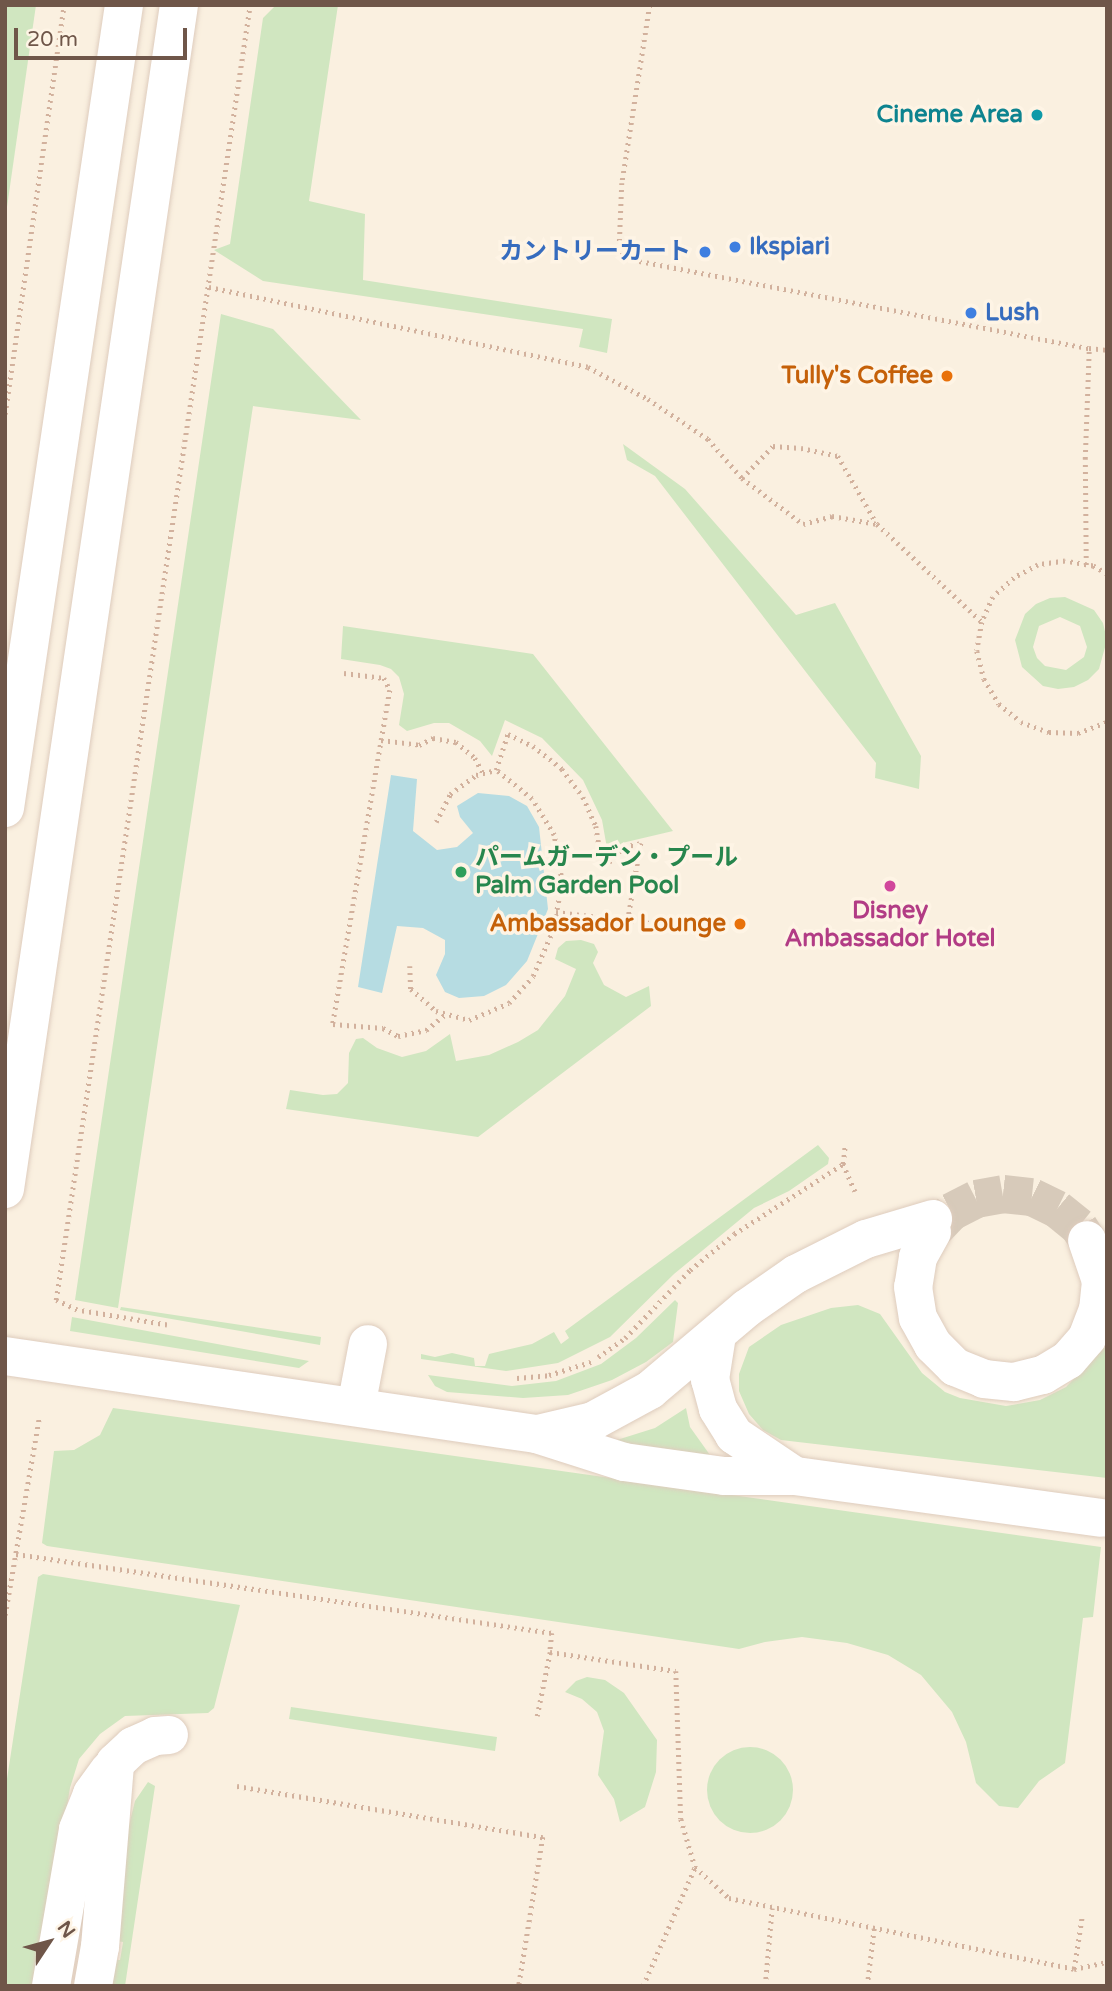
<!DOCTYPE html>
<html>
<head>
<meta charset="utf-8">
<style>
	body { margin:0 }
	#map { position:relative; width:1112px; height:1991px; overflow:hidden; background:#faf0e0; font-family:"Varela Round","Noto Sans JP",sans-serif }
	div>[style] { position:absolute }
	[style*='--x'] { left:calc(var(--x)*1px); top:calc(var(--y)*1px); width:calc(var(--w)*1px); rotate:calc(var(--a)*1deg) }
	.green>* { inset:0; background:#d0e6c0 }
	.round { border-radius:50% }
	.water>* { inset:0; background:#b6dce2 }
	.minor-tunnel>* { height:38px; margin-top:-19px; transform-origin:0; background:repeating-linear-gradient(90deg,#d7caba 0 38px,transparent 0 57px) }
	.path>* { height:4.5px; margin-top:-2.25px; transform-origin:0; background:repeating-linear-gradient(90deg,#d2b19d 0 2px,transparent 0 7px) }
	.roads { filter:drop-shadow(0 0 2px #deccbd) drop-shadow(0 0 2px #deccbd) }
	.minor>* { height:38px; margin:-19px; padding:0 19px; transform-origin:19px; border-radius:19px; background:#fff }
	.dots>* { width:19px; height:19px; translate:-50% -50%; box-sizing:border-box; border:4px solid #fef4e5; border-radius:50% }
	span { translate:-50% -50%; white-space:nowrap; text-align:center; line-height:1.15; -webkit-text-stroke:7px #fef4e5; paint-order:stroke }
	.culture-label { font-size:24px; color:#0d838f; font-weight:700 }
	.right { translate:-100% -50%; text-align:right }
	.shop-label { font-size:24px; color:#366cbe; font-weight:700 }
	.left { translate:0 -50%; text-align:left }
	.food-label { font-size:24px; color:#c56008; font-weight:700 }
	.leisure-label { font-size:24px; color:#27864d; font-weight:700 }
	.hotel-label { font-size:24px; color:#b23c85; font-weight:700 }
	.frame { position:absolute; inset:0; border:7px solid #6f5649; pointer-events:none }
	.north { position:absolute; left:14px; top:1907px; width:70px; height:70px; -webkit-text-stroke:5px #fef4e5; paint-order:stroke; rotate:54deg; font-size:19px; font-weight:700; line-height:28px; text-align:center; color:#6f5649 }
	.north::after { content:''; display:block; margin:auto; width:24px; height:32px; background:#6f5649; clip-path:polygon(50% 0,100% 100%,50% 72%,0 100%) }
	.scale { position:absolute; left:14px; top:28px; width:173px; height:32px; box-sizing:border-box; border:4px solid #6f5649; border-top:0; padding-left:9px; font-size:21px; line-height:24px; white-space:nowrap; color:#6f5649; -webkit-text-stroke:5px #fef4e5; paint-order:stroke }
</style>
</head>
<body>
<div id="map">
	<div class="green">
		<i style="clip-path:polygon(5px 5px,36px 5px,5px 221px)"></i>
		<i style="clip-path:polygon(276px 5px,338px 5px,309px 201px,365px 214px,363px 280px,612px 319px,607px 353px,579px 347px,583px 329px,263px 281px,214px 250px,230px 244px,263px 18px)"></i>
		<i style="clip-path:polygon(221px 314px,273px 329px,361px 420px,253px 406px,118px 1308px,75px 1300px)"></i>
		<i style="clip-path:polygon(623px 444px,685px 489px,796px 615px,835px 603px,921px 756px,919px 789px,875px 778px,876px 763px,655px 476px,627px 460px)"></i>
		<i style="clip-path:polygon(evenodd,1065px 597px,1094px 610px,1103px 623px,1107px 640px,1099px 669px,1088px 680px,1074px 687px,1058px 689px,1043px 686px,1022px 667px,1015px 640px,1025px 614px,1036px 604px,1050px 598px,1065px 597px,1060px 617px,1080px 626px,1087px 647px,1084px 657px,1066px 670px,1045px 666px,1037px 658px,1033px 647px,1039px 626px,1060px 617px)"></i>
		<i style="clip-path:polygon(343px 626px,533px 654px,673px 831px,622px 843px,608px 854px,602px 820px,583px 780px,542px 738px,505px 720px,492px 756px,480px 741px,449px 723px,434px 723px,407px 731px,399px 725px,404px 694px,399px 677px,391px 669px,380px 665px,341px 659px)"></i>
		<i style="clip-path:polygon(581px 940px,594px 944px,598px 952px,593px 963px,604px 985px,626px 997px,649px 986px,651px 1006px,478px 1137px,286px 1109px,290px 1090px,323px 1095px,337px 1094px,348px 1083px,349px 1053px,356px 1039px,363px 1038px,377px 1048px,402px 1057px,426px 1051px,450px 1034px,456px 1061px,489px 1055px,518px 1042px,538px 1030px,565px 996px,576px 969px,555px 959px,558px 948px,566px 941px)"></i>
		<i style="clip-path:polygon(818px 1145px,829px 1158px,828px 1164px,789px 1191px,754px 1208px,674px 1274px,610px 1337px,558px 1363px,506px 1371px,421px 1359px,421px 1354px,435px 1357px,452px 1353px,474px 1358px,475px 1366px,485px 1366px,489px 1354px,532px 1344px,554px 1332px,561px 1344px,569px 1338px,565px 1331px)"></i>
		<i style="clip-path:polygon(675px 1300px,678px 1303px,673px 1342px,646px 1362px,612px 1380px,568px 1395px,523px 1398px,447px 1392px,435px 1386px,428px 1375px,512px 1386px,556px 1381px,601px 1364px,636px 1338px)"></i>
		<i style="clip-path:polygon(858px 1305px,880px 1314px,922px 1373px,945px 1392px,960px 1398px,1006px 1406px,1040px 1400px,1066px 1387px,1107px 1345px,1107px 1478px,781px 1440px,763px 1430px,749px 1414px,739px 1391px,739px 1374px,749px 1347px,781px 1325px,831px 1308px)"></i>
		<i style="clip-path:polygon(121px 1307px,321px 1337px,320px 1345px,120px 1310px)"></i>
		<i style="clip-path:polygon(72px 1317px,309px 1361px,299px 1368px,70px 1331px)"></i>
		<i style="clip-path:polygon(113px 1408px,1101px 1547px,1093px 1617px,1083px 1618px,1065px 1763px,1039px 1781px,1018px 1808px,999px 1806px,976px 1783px,966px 1742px,952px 1712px,921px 1675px,888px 1655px,847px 1643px,802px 1637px,765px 1642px,739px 1649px,47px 1546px,42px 1543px,54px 1451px,74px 1450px,100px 1435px)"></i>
		<i style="clip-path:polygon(686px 1408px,690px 1427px,715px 1462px,601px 1445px,655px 1428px)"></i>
		<i style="clip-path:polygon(43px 1574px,240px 1605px,214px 1708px,208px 1713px,125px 1716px,100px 1734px,79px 1759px,70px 1788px,38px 1986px,5px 1986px,5px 1792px,38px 1577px)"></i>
		<i style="clip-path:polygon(587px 1677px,605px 1680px,624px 1693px,657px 1740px,656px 1772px,645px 1807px,620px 1822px,614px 1799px,598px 1775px,604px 1731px,597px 1712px,582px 1699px,565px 1692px,576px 1681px)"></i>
		<i style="clip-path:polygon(291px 1707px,497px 1737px,495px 1751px,289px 1719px)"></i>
		<i class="round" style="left:707px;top:1747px;width:86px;height:86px"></i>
		<i style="clip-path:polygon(148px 1782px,155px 1786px,125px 1986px,110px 1986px,113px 1960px,120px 1960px,123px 1942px,117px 1941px,127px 1833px,135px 1801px)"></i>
	</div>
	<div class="water">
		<i style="clip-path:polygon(391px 775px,417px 779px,413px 831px,437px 850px,457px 847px,473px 833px,460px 817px,457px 806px,478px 793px,509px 796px,527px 806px,539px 827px,548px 909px,527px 961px,506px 985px,484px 996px,459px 998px,445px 992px,436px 975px,445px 954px,445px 940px,423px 928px,397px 926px,382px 993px,358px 987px)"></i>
	</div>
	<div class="minor-tunnel">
		<i style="--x:932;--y:1232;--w:28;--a:-46"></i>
		<i style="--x:951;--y:1212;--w:28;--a:-27"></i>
		<i style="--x:976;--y:1199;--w:27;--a:-10"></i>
		<i style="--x:1003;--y:1194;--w:29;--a:6"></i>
		<i style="--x:1032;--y:1197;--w:28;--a:26"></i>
		<i style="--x:1057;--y:1209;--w:28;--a:39"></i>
		<i style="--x:1079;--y:1227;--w:15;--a:58"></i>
	</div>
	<div class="path">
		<i style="--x:650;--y:5;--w:180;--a:98.9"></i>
		<i style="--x:622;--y:183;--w:74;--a:92.3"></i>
		<i style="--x:619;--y:257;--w:479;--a:11"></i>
		<i style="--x:209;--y:287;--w:387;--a:11.9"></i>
		<i style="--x:588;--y:367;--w:68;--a:28.1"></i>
		<i style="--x:648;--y:399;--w:72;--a:33.7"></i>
		<i style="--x:708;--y:439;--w:52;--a:48.9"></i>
		<i style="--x:742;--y:478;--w:45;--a:-45.9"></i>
		<i style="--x:773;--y:446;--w:28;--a:4"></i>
		<i style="--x:801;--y:448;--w:38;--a:12"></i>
		<i style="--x:838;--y:456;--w:78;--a:60.2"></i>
		<i style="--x:5;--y:414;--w:413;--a:-81.8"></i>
		<i style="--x:742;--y:478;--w:76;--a:37"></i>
		<i style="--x:803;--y:524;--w:30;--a:-15"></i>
		<i style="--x:832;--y:516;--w:46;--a:10.1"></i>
		<i style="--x:877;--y:524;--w:144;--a:43"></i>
		<i style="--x:1086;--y:565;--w:106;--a:-90.5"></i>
		<i style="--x:1085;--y:459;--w:111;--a:-87.9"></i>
		<i style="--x:1089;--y:348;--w:18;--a:6"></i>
		<i style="--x:1107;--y:574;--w:16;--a:-150"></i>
		<i style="--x:1093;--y:566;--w:28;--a:-170"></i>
		<i style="--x:1065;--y:561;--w:27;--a:172"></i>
		<i style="--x:1038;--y:565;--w:27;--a:152"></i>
		<i style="--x:1014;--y:578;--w:28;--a:138"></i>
		<i style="--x:993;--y:597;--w:27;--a:114"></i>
		<i style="--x:982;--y:622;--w:29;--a:100"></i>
		<i style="--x:977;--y:651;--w:29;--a:76"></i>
		<i style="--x:984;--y:679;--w:29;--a:59"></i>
		<i style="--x:999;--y:704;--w:28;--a:39"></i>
		<i style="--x:1021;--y:722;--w:30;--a:20"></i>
		<i style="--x:1049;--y:732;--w:29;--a:2"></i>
		<i style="--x:1078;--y:733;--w:31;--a:-21"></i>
		<i style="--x:344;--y:673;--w:40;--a:7.1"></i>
		<i style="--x:384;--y:678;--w:13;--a:63"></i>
		<i style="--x:390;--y:690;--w:339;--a:99.7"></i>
		<i style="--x:333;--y:1024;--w:50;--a:4.6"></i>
		<i style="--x:383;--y:1028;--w:17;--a:28"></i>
		<i style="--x:398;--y:1036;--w:29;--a:-12"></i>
		<i style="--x:426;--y:1030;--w:27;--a:-39"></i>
		<i style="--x:381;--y:740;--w:38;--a:7"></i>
		<i style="--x:419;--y:745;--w:16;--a:-27"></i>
		<i style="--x:433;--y:738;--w:23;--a:10"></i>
		<i style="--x:456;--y:742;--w:25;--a:40"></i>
		<i style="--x:475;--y:758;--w:17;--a:62"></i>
		<i style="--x:436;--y:822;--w:31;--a:-63"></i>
		<i style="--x:450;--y:794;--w:32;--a:-36"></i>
		<i style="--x:476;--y:775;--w:21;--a:-14"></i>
		<i style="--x:496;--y:770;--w:38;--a:-72"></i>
		<i style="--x:508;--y:734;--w:28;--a:26"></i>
		<i style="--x:533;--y:746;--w:37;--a:38"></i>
		<i style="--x:562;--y:769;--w:35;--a:53"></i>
		<i style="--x:583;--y:797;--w:32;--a:66"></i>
		<i style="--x:596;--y:826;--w:33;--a:81"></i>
		<i style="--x:601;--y:859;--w:9;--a:21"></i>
		<i style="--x:609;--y:862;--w:21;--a:-45"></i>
		<i style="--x:624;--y:847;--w:17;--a:-13"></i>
		<i style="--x:641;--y:843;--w:78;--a:99.6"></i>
		<i style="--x:556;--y:912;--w:113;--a:6.6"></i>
		<i style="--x:410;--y:966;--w:23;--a:88"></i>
		<i style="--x:411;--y:989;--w:33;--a:41"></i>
		<i style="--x:436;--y:1011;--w:34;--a:15"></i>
		<i style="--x:469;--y:1020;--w:43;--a:-23"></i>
		<i style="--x:509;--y:1003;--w:36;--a:-48"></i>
		<i style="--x:533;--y:976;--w:50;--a:-66.5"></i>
		<i style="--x:553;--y:930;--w:49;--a:-79.4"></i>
		<i style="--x:562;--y:882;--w:48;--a:-99.7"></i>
		<i style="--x:554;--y:835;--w:42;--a:-121.4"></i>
		<i style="--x:532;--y:799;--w:46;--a:-141.1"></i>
		<i style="--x:843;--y:1164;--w:30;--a:66"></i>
		<i style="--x:167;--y:1325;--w:91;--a:-170.5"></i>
		<i style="--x:77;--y:1310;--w:23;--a:-155"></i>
		<i style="--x:56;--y:1300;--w:1309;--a:-81.48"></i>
		<i style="--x:598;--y:1357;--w:33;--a:-35"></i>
		<i style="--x:625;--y:1338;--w:94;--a:-46.3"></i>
		<i style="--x:690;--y:1270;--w:57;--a:-39.3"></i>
		<i style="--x:734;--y:1234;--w:130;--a:-32.7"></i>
		<i style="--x:843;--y:1164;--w:20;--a:-84"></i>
		<i style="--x:517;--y:1378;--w:32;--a:-5"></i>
		<i style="--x:549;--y:1375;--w:44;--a:-17.2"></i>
		<i style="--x:16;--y:1554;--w:542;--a:8.38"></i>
		<i style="--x:552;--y:1633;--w:19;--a:96"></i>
		<i style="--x:5;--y:1615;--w:200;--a:-80.2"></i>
		<i style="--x:537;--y:1716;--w:65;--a:-78.5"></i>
		<i style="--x:550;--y:1652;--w:127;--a:8.6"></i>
		<i style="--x:676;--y:1671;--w:148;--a:88.1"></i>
		<i style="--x:681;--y:1819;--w:50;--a:73.7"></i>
		<i style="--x:695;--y:1867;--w:46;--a:42.4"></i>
		<i style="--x:729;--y:1898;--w:352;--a:11.6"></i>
		<i style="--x:1074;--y:1969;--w:34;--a:-12"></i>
		<i style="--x:237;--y:1786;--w:310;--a:9.5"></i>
		<i style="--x:543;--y:1837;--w:151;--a:99.2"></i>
		<i style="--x:1074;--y:1969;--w:54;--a:-81.4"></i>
		<i style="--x:643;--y:1986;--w:130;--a:-66.4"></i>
		<i style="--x:765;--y:1986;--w:78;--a:-84.9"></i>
		<i style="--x:867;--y:1986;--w:58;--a:-83.1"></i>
	</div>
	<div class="roads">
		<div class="minor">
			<i style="--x:5;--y:808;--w:812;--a:-81.57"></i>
			<i style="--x:5;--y:1189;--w:1197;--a:-81.64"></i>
			<i style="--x:932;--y:1232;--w:29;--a:119"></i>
			<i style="--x:918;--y:1257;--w:30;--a:99"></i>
			<i style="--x:913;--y:1287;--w:31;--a:81"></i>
			<i style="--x:918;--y:1318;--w:31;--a:61"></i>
			<i style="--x:933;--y:1345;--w:31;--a:45"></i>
			<i style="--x:955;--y:1367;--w:31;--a:22"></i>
			<i style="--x:984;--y:1379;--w:30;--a:6"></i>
			<i style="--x:1014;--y:1382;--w:30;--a:-14"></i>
			<i style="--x:1043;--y:1375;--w:29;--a:-31"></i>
			<i style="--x:1068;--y:1360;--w:29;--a:-49"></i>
			<i style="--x:1087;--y:1338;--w:30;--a:-69"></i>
			<i style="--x:1098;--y:1310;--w:29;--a:-84"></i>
			<i style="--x:1101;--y:1281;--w:43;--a:-108.9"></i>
			<i style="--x:717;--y:1335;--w:45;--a:99"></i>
			<i style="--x:710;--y:1379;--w:31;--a:75"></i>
			<i style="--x:718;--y:1409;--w:31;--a:58"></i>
			<i style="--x:734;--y:1435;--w:73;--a:33.9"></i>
			<i style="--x:5;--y:1356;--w:537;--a:8.36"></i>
			<i style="--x:536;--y:1434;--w:92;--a:17.7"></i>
			<i style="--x:624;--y:1462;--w:101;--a:8"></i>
			<i style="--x:724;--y:1476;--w:71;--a:0"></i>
			<i style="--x:795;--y:1476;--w:309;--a:7.8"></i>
			<i style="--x:356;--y:1407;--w:64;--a:-79.2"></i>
			<i style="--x:538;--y:1434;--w:57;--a:-13.3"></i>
			<i style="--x:593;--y:1421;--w:65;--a:-28.5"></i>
			<i style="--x:650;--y:1390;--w:127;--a:-40.2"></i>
			<i style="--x:747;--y:1308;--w:60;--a:-34.8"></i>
			<i style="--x:796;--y:1274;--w:78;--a:-26.6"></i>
			<i style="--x:866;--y:1239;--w:70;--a:-16.6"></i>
			<i style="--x:51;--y:1986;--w:159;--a:-80.2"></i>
			<i style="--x:78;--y:1829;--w:38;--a:-68"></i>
			<i style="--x:92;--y:1794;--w:29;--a:-54"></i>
			<i style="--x:93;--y:1986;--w:40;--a:-80"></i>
			<i style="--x:100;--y:1947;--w:185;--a:-85.3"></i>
			<i style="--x:115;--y:1763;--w:25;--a:-43"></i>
			<i style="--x:133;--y:1746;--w:24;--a:-24"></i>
			<i style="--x:155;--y:1736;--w:14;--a:-4"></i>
		</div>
	</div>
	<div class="dots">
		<i style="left:1037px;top:115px;background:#0f9aa8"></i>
		<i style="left:735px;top:247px;background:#3f7fe0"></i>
		<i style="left:705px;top:252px;background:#3f7fe0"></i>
		<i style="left:971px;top:313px;background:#3f7fe0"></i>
		<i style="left:947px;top:376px;background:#e8710a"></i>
		<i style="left:461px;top:872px;background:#2e9e5b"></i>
		<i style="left:890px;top:886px;background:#d1479c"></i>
		<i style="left:740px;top:924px;background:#e8710a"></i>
	</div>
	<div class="culture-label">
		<span class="right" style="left:1023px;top:115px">Cineme Area</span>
	</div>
	<div class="shop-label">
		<span class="left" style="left:749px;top:247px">Ikspiari</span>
		<span class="right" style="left:691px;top:252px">カントリーカート</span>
		<span class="left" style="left:985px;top:313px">Lush</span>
	</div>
	<div class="food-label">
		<span class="right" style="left:933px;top:376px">Tully's Coffee</span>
		<span class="right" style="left:726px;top:924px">Ambassador Lounge</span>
	</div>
	<div class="leisure-label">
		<span class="left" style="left:475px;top:872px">パームガーデン・プール<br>Palm Garden Pool</span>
	</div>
	<div class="hotel-label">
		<span style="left:890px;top:925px">Disney<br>Ambassador Hotel</span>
	</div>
	<div class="frame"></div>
	<div class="north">N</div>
	<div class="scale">20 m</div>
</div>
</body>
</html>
